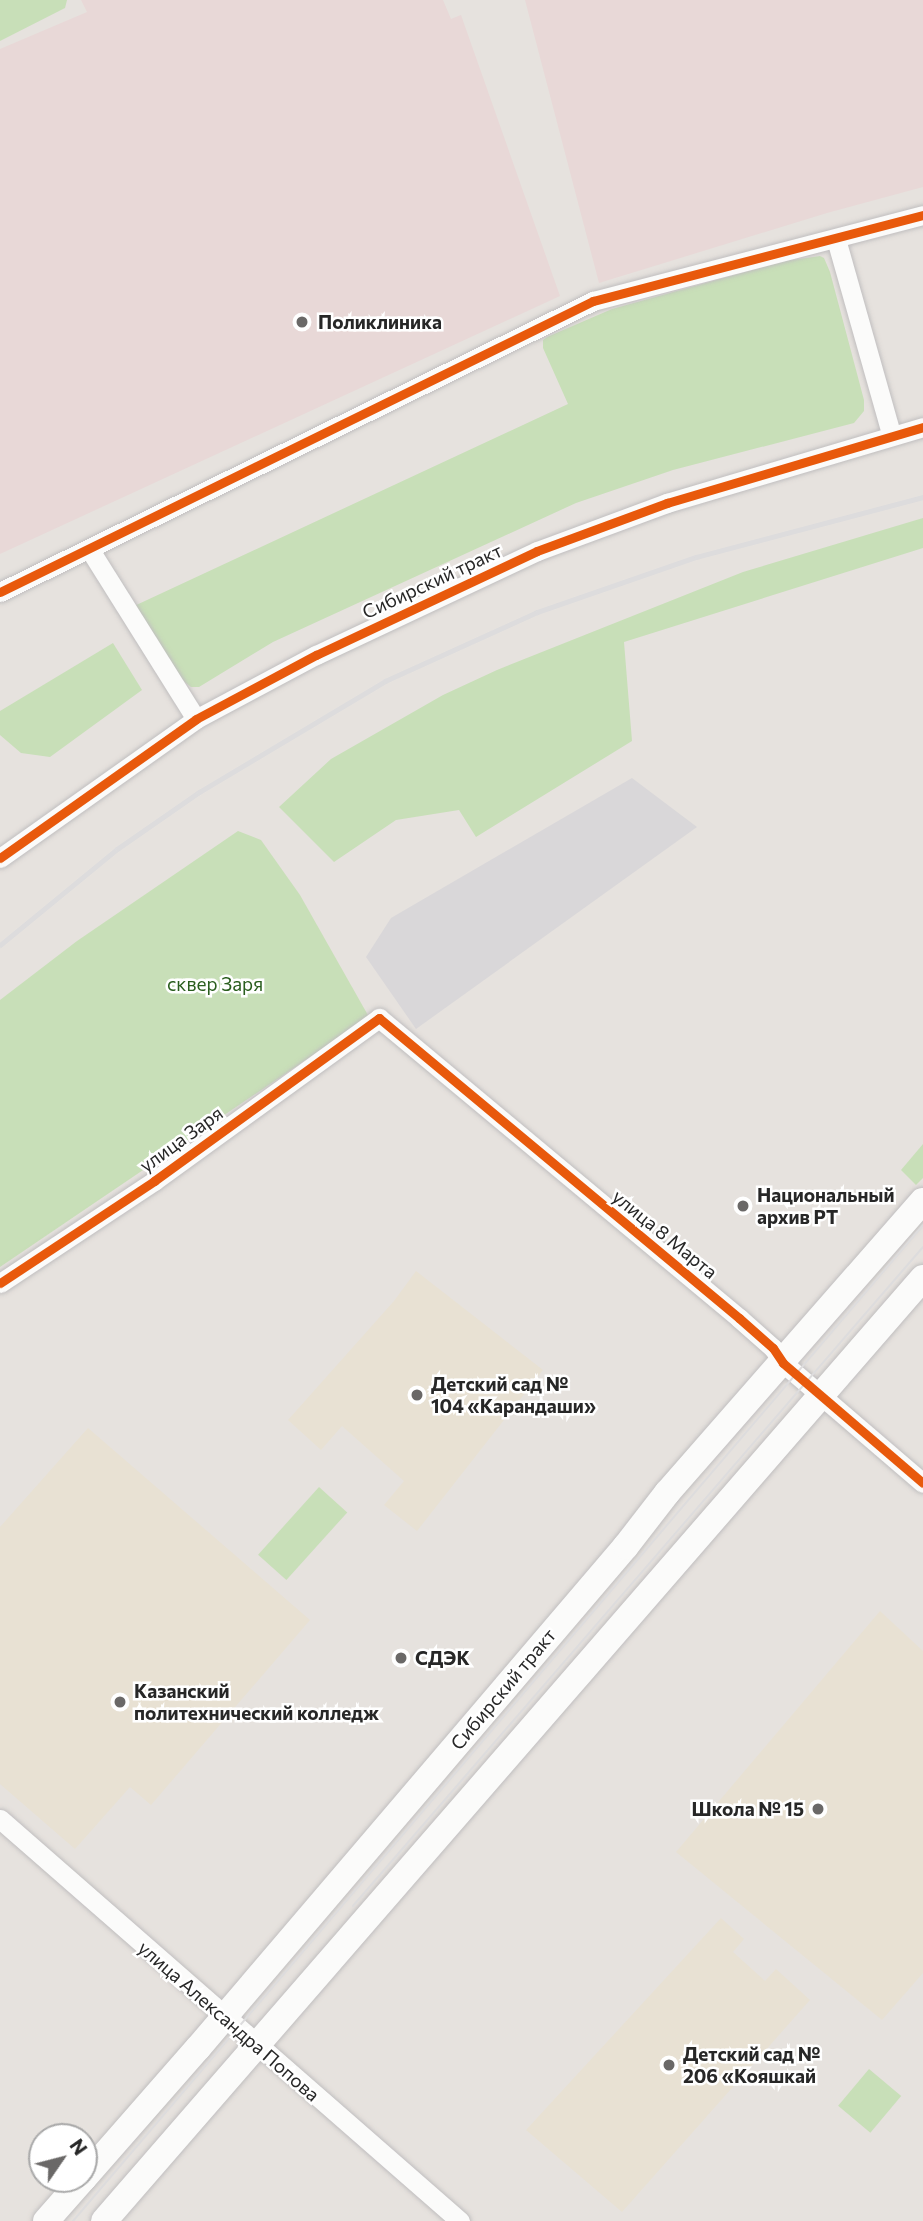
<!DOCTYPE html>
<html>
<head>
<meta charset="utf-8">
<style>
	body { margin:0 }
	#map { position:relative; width:923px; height:2221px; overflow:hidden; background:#e6e2de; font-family:Commissioner,sans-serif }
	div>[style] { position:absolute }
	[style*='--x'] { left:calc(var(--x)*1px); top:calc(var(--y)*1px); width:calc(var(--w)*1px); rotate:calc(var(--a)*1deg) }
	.industrial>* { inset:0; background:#d9d7d9 }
	.education>* { inset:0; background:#e8e1d3 }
	.medical>* { inset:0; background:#e8d8d7 }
	.green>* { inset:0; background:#c8dfb8; transform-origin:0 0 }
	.roads { filter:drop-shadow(0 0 2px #c0bebf) drop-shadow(0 0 2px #c0bebf) }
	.street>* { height:19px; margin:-9.5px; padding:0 9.5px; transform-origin:9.5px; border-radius:9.5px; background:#fbfbfa }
	.secondary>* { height:26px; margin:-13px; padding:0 13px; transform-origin:13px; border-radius:13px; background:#fbfbfa }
	.tram>* { height:2px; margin:-1px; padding:0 1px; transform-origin:1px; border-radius:1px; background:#dddcdd }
	.rail>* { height:5px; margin:-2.5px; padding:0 2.5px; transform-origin:2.5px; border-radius:2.5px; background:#dddcdd }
	.cycleway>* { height:9px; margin:-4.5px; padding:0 4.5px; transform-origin:4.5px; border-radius:4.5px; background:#e8590c }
	.dots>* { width:19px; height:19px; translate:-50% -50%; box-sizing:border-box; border:4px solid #fff; border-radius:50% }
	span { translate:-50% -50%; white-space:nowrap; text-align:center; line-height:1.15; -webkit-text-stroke:5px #fff; paint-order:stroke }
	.poi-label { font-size:19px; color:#272727; font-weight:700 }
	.left { translate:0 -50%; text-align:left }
	.right { translate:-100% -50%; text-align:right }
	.street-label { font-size:19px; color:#272727 }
	.park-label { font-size:19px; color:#2a5e1e }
	.north { position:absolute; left:28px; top:2123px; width:70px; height:70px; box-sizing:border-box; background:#fff; border:2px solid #a9a9a9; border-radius:50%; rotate:55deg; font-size:19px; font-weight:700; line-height:28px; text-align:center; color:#272727 }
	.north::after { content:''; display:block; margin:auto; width:24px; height:32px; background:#6a6867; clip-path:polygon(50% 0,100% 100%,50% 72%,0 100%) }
</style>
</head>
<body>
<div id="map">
	<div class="industrial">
		<i style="clip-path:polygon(632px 778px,697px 827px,416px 1029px,366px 957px,391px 918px)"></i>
	</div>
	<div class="education">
		<i style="clip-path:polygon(416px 1271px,543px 1370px,417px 1531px,384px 1505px,404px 1481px,342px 1426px,321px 1450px,288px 1420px,394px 1301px)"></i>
		<i style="clip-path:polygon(88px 1428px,310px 1620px,151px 1805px,130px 1787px,75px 1849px,0 1784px,0 1527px)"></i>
		<i style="clip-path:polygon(880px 1611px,923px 1651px,923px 1973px,882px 2020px,676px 1852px)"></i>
		<i style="clip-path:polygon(721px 1918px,744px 1939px,733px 1952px,765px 1981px,776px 1969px,810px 2000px,622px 2212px,526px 2130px)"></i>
	</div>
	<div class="medical">
		<i style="clip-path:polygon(81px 0,443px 0,451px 19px,461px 15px,560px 296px,0 554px,0 49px,87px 12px)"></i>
		<i style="clip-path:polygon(525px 0,923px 0,923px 187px,827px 213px,599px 283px)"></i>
	</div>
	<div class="green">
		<i style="clip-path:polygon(0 0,67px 0,65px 8px,0 41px)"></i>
		<i style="clip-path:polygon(820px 256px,824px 258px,830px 272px,864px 400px,864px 411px,854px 423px,673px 470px,576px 503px,273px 642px,199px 687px,191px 687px,181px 679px,132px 607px,568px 404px,543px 348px,543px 340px,547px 337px,612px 309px,785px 261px)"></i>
		<i style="clip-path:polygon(923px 518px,923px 548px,624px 642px,632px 741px,476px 837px,459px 810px,396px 820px,334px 862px,279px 807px,331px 759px,443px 695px,497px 670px,743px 572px)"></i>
		<i style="clip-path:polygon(113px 643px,142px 690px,50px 757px,21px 753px,0 735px,0 711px)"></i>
		<i style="clip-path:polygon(238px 831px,261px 840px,300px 895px,369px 1017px,0 1267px,0 1000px,77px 941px)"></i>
		<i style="clip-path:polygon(923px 1144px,923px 1178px,916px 1185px,901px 1170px)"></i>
		<i style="left:319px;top:1487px;width:38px;height:91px;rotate:42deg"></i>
		<i style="left:869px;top:2069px;width:42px;height:48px;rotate:40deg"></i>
	</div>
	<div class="roads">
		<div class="street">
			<i style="--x:836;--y:239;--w:203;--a:74.2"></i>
			<i style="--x:90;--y:550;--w:199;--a:57.9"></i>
			<i style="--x:0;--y:592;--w:661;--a:-26.14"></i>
			<i style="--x:593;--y:301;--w:341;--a:-14.6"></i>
			<i style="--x:0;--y:858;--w:240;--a:-35.3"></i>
			<i style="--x:196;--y:719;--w:136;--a:-28.1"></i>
			<i style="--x:316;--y:655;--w:244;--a:-25.2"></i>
			<i style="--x:537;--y:551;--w:139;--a:-20.3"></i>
			<i style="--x:667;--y:503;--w:267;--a:-16.5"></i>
			<i style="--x:0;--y:1283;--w:185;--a:-33.5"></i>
			<i style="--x:154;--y:1181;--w:278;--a:-35.9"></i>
			<i style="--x:379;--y:1018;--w:469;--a:39.8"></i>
			<i style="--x:739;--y:1318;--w:45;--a:41.4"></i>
			<i style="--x:773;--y:1348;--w:18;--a:56"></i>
			<i style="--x:783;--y:1363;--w:184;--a:40.6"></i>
			<i style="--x:0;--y:1819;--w:611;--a:41.15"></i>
		</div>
		<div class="secondary">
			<i style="--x:84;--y:2178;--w:173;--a:-48.8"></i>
			<i style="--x:198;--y:2048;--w:660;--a:-49.55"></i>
			<i style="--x:626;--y:1546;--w:67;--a:-52.3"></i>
			<i style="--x:667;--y:1493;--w:388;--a:-48.8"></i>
			<i style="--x:46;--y:2221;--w:56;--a:-48.6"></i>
			<i style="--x:104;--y:2221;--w:1249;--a:-49.03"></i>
		</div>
	</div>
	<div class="tram">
		<i style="--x:353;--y:1906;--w:871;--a:-49.14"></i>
		<i style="--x:73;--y:2221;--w:1309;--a:-49.52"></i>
	</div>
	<div class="rail">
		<i style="--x:0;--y:945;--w:151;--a:-39.4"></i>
		<i style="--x:117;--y:849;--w:100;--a:-34.8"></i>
		<i style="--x:199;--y:792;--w:217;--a:-30.8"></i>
		<i style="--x:385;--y:681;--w:167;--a:-24.4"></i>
		<i style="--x:537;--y:612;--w:168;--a:-19.1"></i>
		<i style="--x:696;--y:557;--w:235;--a:-14.8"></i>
	</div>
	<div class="cycleway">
		<i style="--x:0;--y:592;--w:661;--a:-26.14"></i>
		<i style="--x:593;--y:301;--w:341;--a:-14.6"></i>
		<i style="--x:0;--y:858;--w:240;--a:-35.3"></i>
		<i style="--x:196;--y:719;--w:136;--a:-28.1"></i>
		<i style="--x:316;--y:655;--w:244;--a:-25.2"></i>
		<i style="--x:537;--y:551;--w:139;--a:-20.3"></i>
		<i style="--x:667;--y:503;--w:267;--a:-16.5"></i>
		<i style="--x:0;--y:1283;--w:185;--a:-33.5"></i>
		<i style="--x:154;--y:1181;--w:278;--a:-35.9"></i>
		<i style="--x:379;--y:1018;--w:469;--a:39.8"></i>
		<i style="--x:739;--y:1318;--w:45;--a:41.4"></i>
		<i style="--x:773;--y:1348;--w:18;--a:56"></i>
		<i style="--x:783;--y:1363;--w:184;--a:40.6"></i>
	</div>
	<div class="dots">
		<i style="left:302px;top:322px;background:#6a6867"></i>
		<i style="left:743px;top:1206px;background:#6a6867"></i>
		<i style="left:417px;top:1395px;background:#6a6867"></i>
		<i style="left:401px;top:1658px;background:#6a6867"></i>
		<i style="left:120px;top:1702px;background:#6a6867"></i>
		<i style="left:818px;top:1809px;background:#6a6867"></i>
		<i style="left:669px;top:2065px;background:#6a6867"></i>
	</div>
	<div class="poi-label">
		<span class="left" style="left:318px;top:322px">Поликлиника</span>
		<span class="left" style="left:757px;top:1206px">Национальный<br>архив РТ</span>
		<span class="left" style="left:431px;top:1395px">Детский сад №<br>104 «Карандаши»</span>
		<span class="left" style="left:415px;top:1658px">СДЭК</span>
		<span class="left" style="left:134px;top:1702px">Казанский<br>политехнический колледж</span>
		<span class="right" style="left:804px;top:1809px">Школа № 15</span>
		<span class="left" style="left:683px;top:2065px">Детский сад №<br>206 «Кояшкай</span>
	</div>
	<div class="street-label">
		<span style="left:432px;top:581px;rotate:-25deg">Сибирский тракт</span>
		<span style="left:181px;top:1139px;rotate:-36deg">улица Заря</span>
		<span style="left:665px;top:1234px;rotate:39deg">улица 8 Марта</span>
		<span style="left:503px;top:1689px;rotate:-50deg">Сибирский тракт</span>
		<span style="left:229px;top:2021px;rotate:41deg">улица Александра Попова</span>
	</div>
	<div class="park-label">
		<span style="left:215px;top:984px">сквер Заря</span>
	</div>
	<div class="north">N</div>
</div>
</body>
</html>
